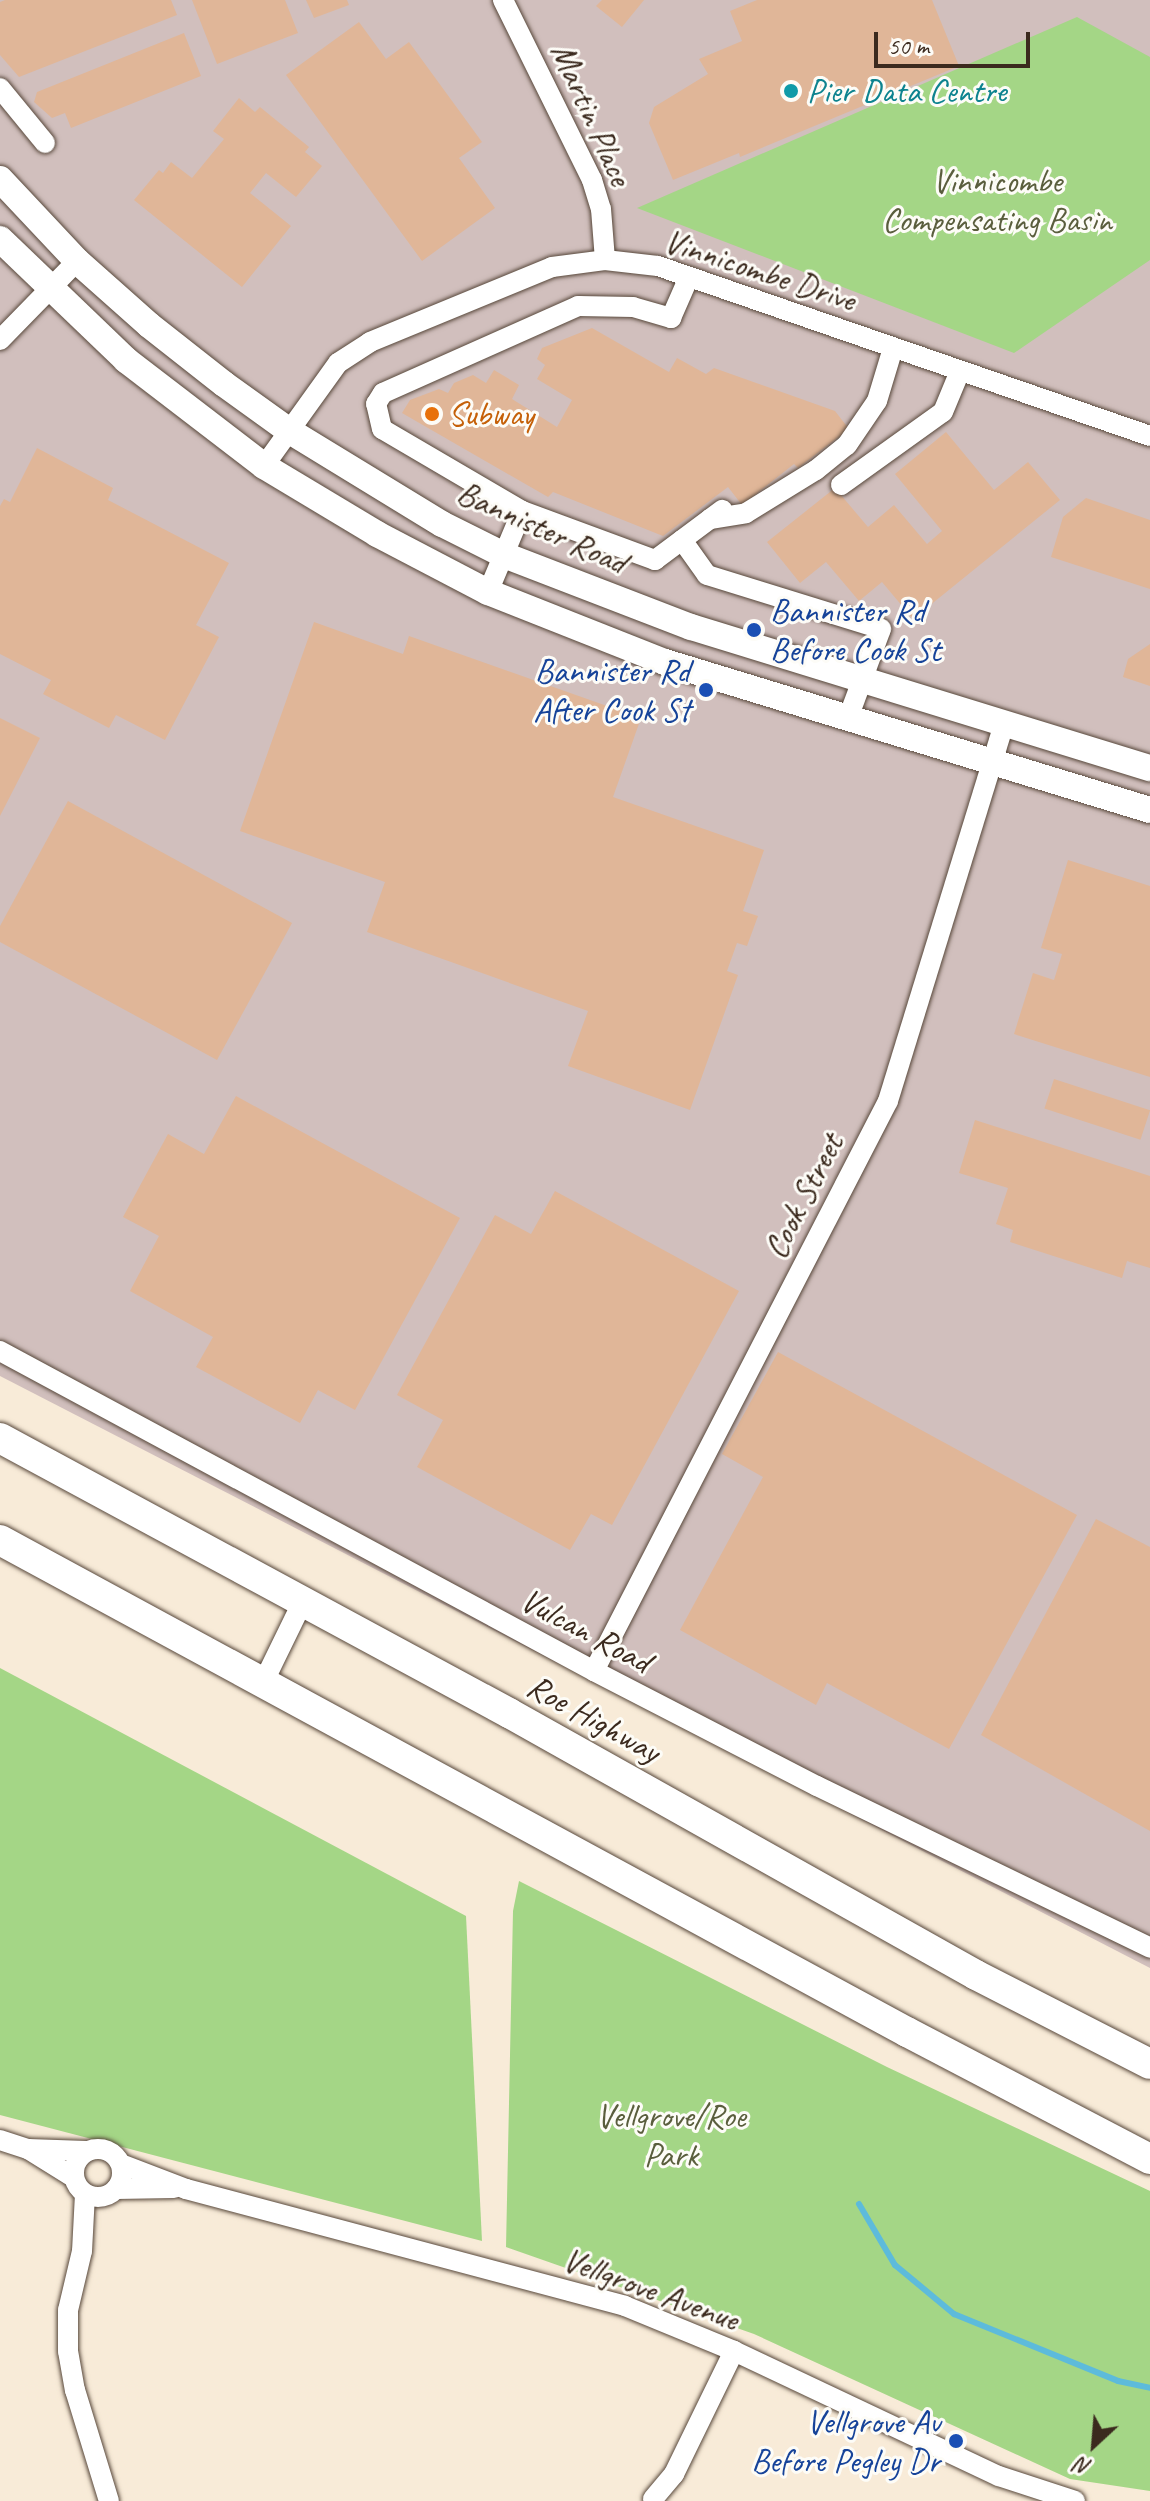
<!DOCTYPE html>
<html>
<head>
<meta charset="utf-8">
<style>
	body { margin:0 }
	#map { position:relative; width:1150px; height:2501px; overflow:hidden; background:#f8ebd8; font-family:Caveat,sans-serif }
	div>[style] { position:absolute }
	[style*='--x'] { left:calc(var(--x)*1px); top:calc(var(--y)*1px); width:calc(var(--w)*1px); rotate:calc(var(--a)*1deg) }
	.industrial>* { inset:0; background:#d1bfbd }
	.green>* { inset:0; background:#a4d686 }
	.stream>* { height:6px; margin:-3px; padding:0 3px; transform-origin:3px; border-radius:3px; background:#5dbbdb }
	.building>* { inset:0; background:#e0b698; transform-origin:0 0 }
	.roads { filter:drop-shadow(0 0 2px #57473a) drop-shadow(0 0 2px #57473a) }
	.minor>* { height:20px; margin:-10px; padding:0 10px; transform-origin:10px; border-radius:10px; background:#fff }
	.minor>.ring { margin:-10px; padding:0; box-sizing:content-box; background:none; border:20px solid #fff; border-radius:50% }
	.major>* { height:26px; margin:-13px; padding:0 13px; transform-origin:13px; border-radius:13px; background:#fff }
	.highway>* { height:30px; margin:-15px; padding:0 15px; transform-origin:15px; border-radius:15px; background:#fff }
	.dots>* { width:22px; height:22px; translate:-50% -50%; box-sizing:border-box; border:4px solid #fdfcf7; border-radius:50% }
	span { translate:-50% -50%; white-space:nowrap; text-align:center; line-height:1.15; -webkit-text-stroke:6px #fdfcf7; paint-order:stroke }
	.culture-label { font-size:34px; color:#0d838f }
	.left { translate:0 -50%; text-align:left }
	.street-label { font-size:34px; color:#3b2a1e }
	.park-label { font-size:34px; color:#5a5e3d }
	.food-label { font-size:34px; color:#c56008 }
	.transit-label { font-size:34px; color:#164399 }
	.right { translate:-100% -50%; text-align:right }
	.north { position:absolute; left:1054px; top:2405px; width:80px; height:80px; -webkit-text-stroke:6px #fdfcf7; paint-order:stroke; rotate:206deg; font-size:22px; font-weight:700; line-height:32px; text-align:center; color:#3b2a1e }
	.north::after { content:''; display:block; margin:auto; width:28px; height:36px; background:#3b2a1e; clip-path:polygon(50% 0,100% 100%,50% 72%,0 100%) }
	.scale { position:absolute; left:874px; top:32px; width:156px; height:36px; box-sizing:border-box; border:4px solid #3b2a1e; border-top:0; padding-left:10px; font-size:24px; line-height:28px; white-space:nowrap; color:#3b2a1e; -webkit-text-stroke:6px #fdfcf7; paint-order:stroke }
</style>
</head>
<body>
<div id="map">
	<div class="industrial">
		<i style="clip-path:polygon(0 0,1150px 0,1150px 1968px,0 1376px)"></i>
	</div>
	<div class="green">
		<i style="clip-path:polygon(1077px 17px,1150px 57px,1150px 260px,1014px 353px,637px 208px)"></i>
		<i style="clip-path:polygon(0 1668px,466px 1916px,482px 2241px,0 2115px)"></i>
		<i style="clip-path:polygon(519px 1881px,887px 2067px,1150px 2191px,1150px 2491px,1070px 2479px,754px 2334px,506px 2247px,513px 1911px)"></i>
	</div>
	<div class="stream">
		<i style="--x:859;--y:2204;--w:71;--a:59.5"></i>
		<i style="--x:895;--y:2265;--w:77;--a:39.7"></i>
		<i style="--x:954;--y:2314;--w:177;--a:22.2"></i>
		<i style="--x:1118;--y:2381;--w:33;--a:12"></i>
	</div>
	<div class="building">
		<i style="clip-path:polygon(5px 0,171px 0,177px 15px,19px 77px,0 55px,0 2px)"></i>
		<i style="clip-path:polygon(192px 0,285px 0,298px 33px,217px 64px)"></i>
		<i style="clip-path:polygon(306px 0,347px 0,349px 5px,314px 18px)"></i>
		<i style="clip-path:polygon(602px 0,644px 0,622px 27px,596px 6px)"></i>
		<i style="clip-path:polygon(757px 0,932px 0,959px 66px,740px 157px,739px 153px,673px 180px,649px 123px,654px 107px,708px 74px,699px 59px,742px 41px,730px 11px)"></i>
		<i style="clip-path:polygon(359px 22px,386px 59px,409px 42px,482px 142px,459px 158px,495px 208px,422px 261px,286px 75px)"></i>
		<i style="clip-path:polygon(184px 33px,201px 76px,71px 128px,65px 113px,52px 118px,34px 102px,37px 92px)"></i>
		<i style="clip-path:polygon(239px 98px,255px 112px,260px 107px,309px 147px,305px 152px,322px 166px,296px 197px,266px 173px,250px 193px,291px 226px,242px 287px,134px 200px,159px 170px,163px 173px,171px 162px,192px 178px,224px 139px,213px 131px)"></i>
		<i style="clip-path:polygon(592px 328px,669px 372px,677px 358px,706px 374px,714px 368px,835px 411px,849px 429px,798px 468px,794px 464px,742px 505px,728px 487px,663px 536px,553px 492px,548px 497px,402px 413px,410px 400px,439px 389px,448px 393px,454px 383px,473px 375px,486px 383px,494px 370px,519px 385px,512px 399px,557px 427px,572px 400px,537px 379px,545px 365px,537px 359px,542px 348px)"></i>
		<i style="clip-path:polygon(946px 432px,994px 490px,1028px 462px,1060px 500px,913px 619px,882px 582px,859px 601px,826px 562px,800px 583px,767px 542px,835px 488px,868px 527px,894px 505px,927px 544px,942px 531px,895px 474px)"></i>
		<i style="clip-path:polygon(37px 448px,113px 488px,108px 500px,229px 563px,196px 625px,219px 637px,165px 740px,116px 715px,109px 728px,43px 694px,51px 680px,0 654px,0 506px,4px 499px,10px 502px)"></i>
		<i style="clip-path:polygon(1086px 498px,1150px 520px,1150px 589px,1051px 557px,1063px 517px)"></i>
		<i style="clip-path:polygon(314px 622px,403px 654px,409px 636px,641px 718px,613px 797px,764px 850px,743px 911px,758px 916px,747px 946px,737px 943px,727px 971px,738px 975px,690px 1110px,568px 1066px,588px 1011px,367px 932px,385px 882px,240px 831px)"></i>
		<i style="clip-path:polygon(1150px 644px,1150px 686px,1123px 677px,1128px 659px)"></i>
		<i style="clip-path:polygon(0 718px,40px 738px,0 816px)"></i>
		<i style="clip-path:polygon(68px 801px,292px 923px,217px 1060px,0 942px,0 926px)"></i>
		<i style="clip-path:polygon(1068px 860px,1150px 886px,1150px 1077px,1014px 1034px,1033px 973px,1054px 980px,1062px 954px,1041px 948px)"></i>
		<i style="left:1054px;top:1079px;width:101px;height:31px;rotate:18deg"></i>
		<i style="clip-path:polygon(236px 1096px,460px 1218px,355px 1410px,318px 1390px,300px 1423px,196px 1367px,213px 1337px,130px 1291px,159px 1236px,123px 1217px,168px 1134px,204px 1154px)"></i>
		<i style="clip-path:polygon(975px 1120px,1150px 1176px,1150px 1268px,1127px 1261px,1122px 1278px,1010px 1242px,1013px 1230px,996px 1224px,1008px 1188px,959px 1173px)"></i>
		<i style="clip-path:polygon(555px 1191px,739px 1291px,612px 1525px,591px 1514px,570px 1550px,417px 1467px,443px 1420px,397px 1395px,495px 1215px,531px 1234px)"></i>
		<i style="clip-path:polygon(778px 1352px,1077px 1515px,949px 1749px,827px 1683px,816px 1705px,680px 1630px,763px 1477px,722px 1454px)"></i>
		<i style="clip-path:polygon(1096px 1519px,1150px 1547px,1150px 1831px,981px 1735px)"></i>
	</div>
	<div class="roads">
		<div class="minor">
			<i style="--x:503;--y:0;--w:201;--a:63.7"></i>
			<i style="--x:592;--y:180;--w:30;--a:73"></i>
			<i style="--x:601;--y:209;--w:51;--a:85.5"></i>
			<i style="--x:0;--y:88;--w:71;--a:50.7"></i>
			<i style="--x:0;--y:340;--w:110;--a:-45.7"></i>
			<i style="--x:264;--y:466;--w:127;--a:-54.3"></i>
			<i style="--x:338;--y:363;--w:38;--a:-33"></i>
			<i style="--x:370;--y:342;--w:197;--a:-22.4"></i>
			<i style="--x:552;--y:267;--w:53;--a:-7.5"></i>
			<i style="--x:605;--y:260;--w:53;--a:6.5"></i>
			<i style="--x:658;--y:266;--w:521;--a:19.06"></i>
			<i style="--x:841;--y:485;--w:125;--a:-35.6"></i>
			<i style="--x:943;--y:412;--w:44;--a:-67.5"></i>
			<i style="--x:522;--y:511;--w:142;--a:20.2"></i>
			<i style="--x:655;--y:560;--w:84;--a:-36.7"></i>
			<i style="--x:710;--y:519;--w:36;--a:-9"></i>
			<i style="--x:746;--y:513;--w:82;--a:-31.6"></i>
			<i style="--x:816;--y:470;--w:40;--a:-39"></i>
			<i style="--x:847;--y:445;--w:53;--a:-55.7"></i>
			<i style="--x:877;--y:401;--w:55;--a:-73.2"></i>
			<i style="--x:682;--y:540;--w:43;--a:54.5"></i>
			<i style="--x:707;--y:575;--w:182;--a:17.2"></i>
			<i style="--x:881;--y:629;--w:95;--a:110.3"></i>
			<i style="--x:488;--y:592;--w:88;--a:-67.2"></i>
			<i style="--x:522;--y:511;--w:162;--a:-149.6"></i>
			<i style="--x:382;--y:429;--w:26;--a:-103"></i>
			<i style="--x:376;--y:404;--w:13;--a:-58"></i>
			<i style="--x:383;--y:393;--w:214;--a:-24"></i>
			<i style="--x:578;--y:306;--w:55;--a:1"></i>
			<i style="--x:633;--y:307;--w:40;--a:16"></i>
			<i style="--x:671;--y:318;--w:45;--a:-66.3"></i>
			<i style="--x:0;--y:1351;--w:675;--a:28.31"></i>
			<i style="--x:594;--y:1671;--w:251;--a:27.3"></i>
			<i style="--x:817;--y:1786;--w:370;--a:25.9"></i>
			<i style="--x:594;--y:1671;--w:641;--a:-62.72"></i>
			<i style="--x:888;--y:1101;--w:395;--a:-72.9"></i>
			<i style="--x:263;--y:1683;--w:89;--a:-64"></i>
			<i style="--x:0;--y:2140;--w:29;--a:18"></i>
			<i style="--x:28;--y:2149;--w:53;--a:31.9"></i>
			<i class="ring" style="left:74px;top:2149px;width:28px;height:28px"></i>
			<i style="--x:28;--y:2149;--w:58;--a:2"></i>
			<i style="--x:121;--y:2164;--w:70;--a:21"></i>
			<i style="--x:186;--y:2189;--w:454;--a:14.9"></i>
			<i style="--x:625;--y:2306;--w:118;--a:22.4"></i>
			<i style="--x:734;--y:2351;--w:293;--a:25.3"></i>
			<i style="--x:999;--y:2476;--w:80;--a:18.2"></i>
			<i style="--x:116;--y:2189;--w:58;--a:-1"></i>
			<i style="--x:85;--y:2194;--w:57;--a:93"></i>
			<i style="--x:82;--y:2251;--w:61;--a:103.3"></i>
			<i style="--x:68;--y:2310;--w:41;--a:90"></i>
			<i style="--x:68;--y:2351;--w:40;--a:80"></i>
			<i style="--x:75;--y:2390;--w:116;--a:73"></i>
			<i style="--x:653;--y:2499;--w:33;--a:-50"></i>
			<i style="--x:674;--y:2474;--w:137;--a:-64"></i>
		</div>
		<div class="major">
			<i style="--x:0;--y:179;--w:112;--a:46.8"></i>
			<i style="--x:77;--y:261;--w:96;--a:41.6"></i>
			<i style="--x:149;--y:325;--w:95;--a:38.2"></i>
			<i style="--x:224;--y:384;--w:79;--a:35.7"></i>
			<i style="--x:288;--y:430;--w:180;--a:31.4"></i>
			<i style="--x:442;--y:524;--w:69;--a:26.6"></i>
			<i style="--x:504;--y:555;--w:200;--a:21.1"></i>
			<i style="--x:691;--y:627;--w:480;--a:17.1"></i>
			<i style="--x:0;--y:239;--w:175;--a:43.8"></i>
			<i style="--x:126;--y:360;--w:174;--a:37.5"></i>
			<i style="--x:264;--y:466;--w:132;--a:31"></i>
			<i style="--x:377;--y:534;--w:125;--a:27.6"></i>
			<i style="--x:488;--y:592;--w:190;--a:21.6"></i>
			<i style="--x:665;--y:662;--w:507;--a:16.97"></i>
		</div>
		<div class="highway">
			<i style="--x:0;--y:1438;--w:579;--a:28.38"></i>
			<i style="--x:509;--y:1713;--w:535;--a:29.29"></i>
			<i style="--x:976;--y:1975;--w:195;--a:27.1"></i>
			<i style="--x:0;--y:1540;--w:1032;--a:28.48"></i>
			<i style="--x:907;--y:2032;--w:274;--a:27.6"></i>
		</div>
	</div>
	<div class="dots">
		<i style="left:791px;top:91px;background:#0f9aa8"></i>
		<i style="left:432px;top:414px;background:#e8710a"></i>
		<i style="left:754px;top:630px;background:#1a4fb4"></i>
		<i style="left:706px;top:690px;background:#1a4fb4"></i>
		<i style="left:956px;top:2441px;background:#1a4fb4"></i>
	</div>
	<div class="culture-label">
		<span class="left" style="left:807px;top:91px">Pier Data Centre</span>
	</div>
	<div class="street-label">
		<span style="left:592px;top:114px;rotate:66deg">Martin Place</span>
		<span style="left:760px;top:270px;rotate:18deg">Vinnicombe Drive</span>
		<span style="left:542px;top:527px;rotate:24deg">Bannister Road</span>
		<span style="left:803px;top:1196px;rotate:-63deg">Cook Street</span>
		<span style="left:586px;top:1630px;rotate:28deg">Vulcan Road</span>
		<span style="left:594px;top:1718px;rotate:29deg">Roe Highway</span>
		<span style="left:651px;top:2289px;rotate:20deg">Vellgrove Avenue</span>
	</div>
	<div class="park-label">
		<span style="left:997px;top:200px">Vinnicombe<br>Compensating Basin</span>
		<span style="left:671px;top:2135px">Vellgrove/Roe<br>Park</span>
	</div>
	<div class="food-label">
		<span class="left" style="left:448px;top:414px">Subway</span>
	</div>
	<div class="transit-label">
		<span class="left" style="left:770px;top:630px">Bannister Rd<br>Before Cook St</span>
		<span class="right" style="left:690px;top:690px">Bannister Rd<br>After Cook St</span>
		<span class="right" style="left:940px;top:2441px">Vellgrove Av<br>Before Pegley Dr</span>
	</div>
	<div class="north">N</div>
	<div class="scale">50 m</div>
</div>
</body>
</html>
